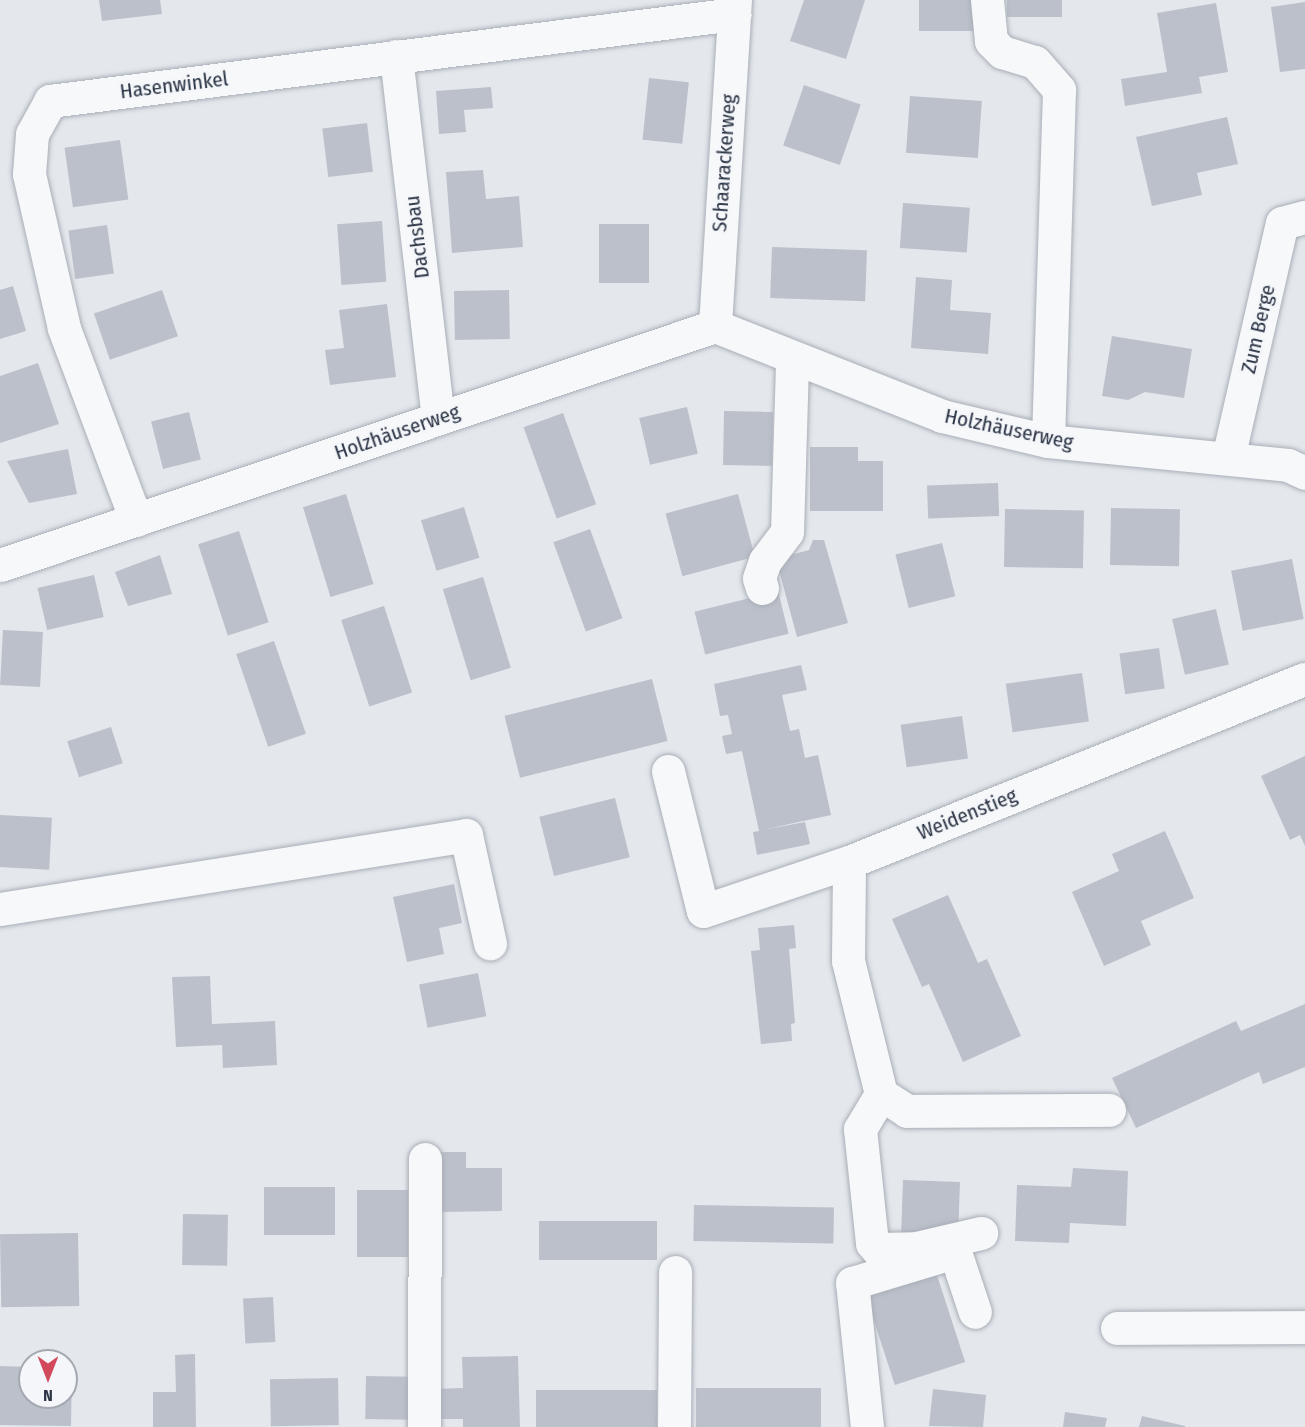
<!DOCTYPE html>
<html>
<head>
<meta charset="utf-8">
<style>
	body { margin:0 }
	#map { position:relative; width:1305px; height:1427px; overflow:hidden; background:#e4e7ec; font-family:"Fira Sans Condensed",sans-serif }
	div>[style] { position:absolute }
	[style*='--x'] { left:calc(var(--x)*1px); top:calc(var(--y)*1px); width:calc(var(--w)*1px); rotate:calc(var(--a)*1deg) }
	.building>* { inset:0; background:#bbc0ca; transform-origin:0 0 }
	.roads { filter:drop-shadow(0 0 2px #a9aeb7) drop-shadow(0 0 2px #a9aeb7) }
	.minor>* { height:33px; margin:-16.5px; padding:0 16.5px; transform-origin:16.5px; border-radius:16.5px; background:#f7f8fa }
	span { translate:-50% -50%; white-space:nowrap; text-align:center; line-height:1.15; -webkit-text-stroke:4.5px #f4f6f9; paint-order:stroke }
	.street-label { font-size:21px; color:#2b3445 }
	.north { position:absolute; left:18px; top:1349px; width:60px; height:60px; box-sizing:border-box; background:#f4f6f9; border:2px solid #a4a8b1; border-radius:50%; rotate:180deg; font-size:16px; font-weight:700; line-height:24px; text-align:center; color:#2b3445 }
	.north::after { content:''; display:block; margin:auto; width:21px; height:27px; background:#d1495b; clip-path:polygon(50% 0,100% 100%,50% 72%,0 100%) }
</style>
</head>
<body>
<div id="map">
	<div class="building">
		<i style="clip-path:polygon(99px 0,160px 0,162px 14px,102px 21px)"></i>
		<i style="clip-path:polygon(804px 0,865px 0,846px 59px,790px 41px)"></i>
		<i style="left:919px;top:0;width:56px;height:31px"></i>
		<i style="left:1007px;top:0;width:55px;height:17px"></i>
		<i style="clip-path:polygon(1305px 2px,1305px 69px,1280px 72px,1271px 7px)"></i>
		<i style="clip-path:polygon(1216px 3px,1228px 72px,1199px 77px,1202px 93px,1125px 106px,1121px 79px,1167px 72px,1157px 13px)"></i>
		<i style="left:649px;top:78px;width:40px;height:62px;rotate:6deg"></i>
		<i style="left:804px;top:85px;width:60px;height:64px;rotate:19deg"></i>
		<i style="clip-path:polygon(491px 87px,493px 108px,464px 110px,466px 132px,439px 134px,436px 91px)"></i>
		<i style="left:910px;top:96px;width:72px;height:57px;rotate:4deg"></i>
		<i style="clip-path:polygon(1227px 117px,1238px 164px,1197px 173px,1202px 195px,1152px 206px,1136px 137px)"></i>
		<i style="left:367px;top:123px;width:49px;height:45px;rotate:83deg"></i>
		<i style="left:120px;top:140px;width:60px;height:56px;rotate:82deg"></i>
		<i style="clip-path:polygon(483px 170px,486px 199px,519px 196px,523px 247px,452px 253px,446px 172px)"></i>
		<i style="left:903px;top:203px;width:67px;height:45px;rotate:4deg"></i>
		<i style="left:382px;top:221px;width:61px;height:45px;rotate:86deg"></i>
		<i style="left:599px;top:224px;width:50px;height:59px"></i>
		<i style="left:107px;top:225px;width:49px;height:39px;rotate:82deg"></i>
		<i style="left:772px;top:247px;width:95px;height:51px;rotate:2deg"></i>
		<i style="clip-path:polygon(916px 277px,952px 280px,950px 310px,991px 313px,988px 354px,911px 348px)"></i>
		<i style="clip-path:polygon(13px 286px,26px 331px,0 339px,0 290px)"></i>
		<i style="left:162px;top:290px;width:49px;height:72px;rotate:71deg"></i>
		<i style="left:509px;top:290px;width:49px;height:55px;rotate:89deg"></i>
		<i style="clip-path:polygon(387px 304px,396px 377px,330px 385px,325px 350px,344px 348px,339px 310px)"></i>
		<i style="clip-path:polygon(1112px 336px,1192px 349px,1184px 398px,1145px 392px,1128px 400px,1102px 396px)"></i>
		<i style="clip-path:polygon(38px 363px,59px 424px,0 443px,0 376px)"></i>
		<i style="left:687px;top:407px;width:48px;height:49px;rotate:77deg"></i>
		<i style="left:724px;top:411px;width:49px;height:54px;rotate:1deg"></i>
		<i style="left:189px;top:412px;width:49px;height:39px;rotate:76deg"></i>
		<i style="left:563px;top:413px;width:97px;height:42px;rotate:70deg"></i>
		<i style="clip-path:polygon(810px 447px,858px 447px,858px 461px,883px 461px,883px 511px,810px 511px)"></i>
		<i style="clip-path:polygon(68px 449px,77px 494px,29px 503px,7px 461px)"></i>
		<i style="left:998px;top:483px;width:33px;height:71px;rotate:88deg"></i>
		<i style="left:346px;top:494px;width:94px;height:45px;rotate:73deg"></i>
		<i style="left:738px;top:494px;width:65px;height:75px;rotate:75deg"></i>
		<i style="left:464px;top:507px;width:53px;height:45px;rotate:73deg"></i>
		<i style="left:1111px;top:508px;width:69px;height:57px;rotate:1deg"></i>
		<i style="left:1005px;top:509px;width:79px;height:58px;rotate:1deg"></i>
		<i style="left:590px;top:529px;width:95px;height:39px;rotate:70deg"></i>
		<i style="left:239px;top:531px;width:96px;height:43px;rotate:72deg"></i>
		<i style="clip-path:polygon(813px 540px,824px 540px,848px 623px,797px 637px,776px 559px,809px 550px)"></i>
		<i style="left:942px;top:543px;width:55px;height:48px;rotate:76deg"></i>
		<i style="clip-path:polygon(160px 555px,172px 594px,128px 606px,115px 572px)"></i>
		<i style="left:1292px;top:559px;width:61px;height:62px;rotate:79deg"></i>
		<i style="left:94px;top:575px;width:43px;height:58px;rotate:77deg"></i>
		<i style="left:483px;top:577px;width:95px;height:42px;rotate:73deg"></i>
		<i style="left:778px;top:591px;width:44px;height:86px;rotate:76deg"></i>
		<i style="left:384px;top:606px;width:91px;height:45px;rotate:72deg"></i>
		<i style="left:1216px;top:609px;width:57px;height:45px;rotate:77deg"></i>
		<i style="left:3px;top:630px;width:40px;height:55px;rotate:3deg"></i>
		<i style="left:274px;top:641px;width:98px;height:40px;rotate:71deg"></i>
		<i style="left:1159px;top:648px;width:41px;height:40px;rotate:82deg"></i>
		<i style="clip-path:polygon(801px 665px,807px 690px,782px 695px,790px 731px,799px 729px,805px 758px,818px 755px,831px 815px,762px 830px,805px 822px,810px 844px,757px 855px,753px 832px,759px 831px,742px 751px,726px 754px,722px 736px,732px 734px,728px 715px,720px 716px,714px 684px)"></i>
		<i style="left:1082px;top:673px;width:49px;height:77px;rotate:82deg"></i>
		<i style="left:652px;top:679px;width:64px;height:152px;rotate:76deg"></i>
		<i style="left:962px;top:716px;width:43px;height:62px;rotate:82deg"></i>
		<i style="left:111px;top:727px;width:38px;height:46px;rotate:72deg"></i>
		<i style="clip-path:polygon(1305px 756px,1305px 846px,1300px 835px,1290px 840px,1261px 776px)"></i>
		<i style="left:615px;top:798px;width:61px;height:78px;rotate:76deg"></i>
		<i style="left:0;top:815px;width:52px;height:52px;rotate:3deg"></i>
		<i style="clip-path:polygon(1165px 831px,1194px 898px,1141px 921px,1151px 945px,1104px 966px,1072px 892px,1119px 871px,1112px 854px)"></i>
		<i style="clip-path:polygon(454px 884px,462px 923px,439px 928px,444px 954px,407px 962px,393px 897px)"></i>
		<i style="clip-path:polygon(948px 895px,978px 963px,987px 959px,1021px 1036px,963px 1062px,929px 984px,922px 987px,892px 919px)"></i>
		<i style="clip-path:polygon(794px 925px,796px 948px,789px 949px,795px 1023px,791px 1024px,792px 1041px,761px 1044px,751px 951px,760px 950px,758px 928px)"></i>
		<i style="left:478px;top:973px;width:44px;height:60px;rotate:79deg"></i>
		<i style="clip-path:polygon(210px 976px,212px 1024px,275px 1021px,277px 1065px,223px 1068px,222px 1045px,176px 1047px,172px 977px)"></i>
		<i style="clip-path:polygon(1305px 1004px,1305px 1067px,1263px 1084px,1259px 1072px,1136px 1128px,1112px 1078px,1236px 1021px,1241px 1031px)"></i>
		<i style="clip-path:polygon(439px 1152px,466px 1152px,466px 1168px,502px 1168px,502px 1211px,439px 1212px)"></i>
		<i style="clip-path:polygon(1073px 1168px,1128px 1171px,1126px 1226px,1070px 1223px,1069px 1243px,1015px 1241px,1017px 1185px,1071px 1187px)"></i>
		<i style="left:903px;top:1180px;width:57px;height:54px;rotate:2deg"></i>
		<i style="left:264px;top:1187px;width:71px;height:48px"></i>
		<i style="left:357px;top:1190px;width:51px;height:67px"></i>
		<i style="left:694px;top:1205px;width:140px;height:36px;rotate:1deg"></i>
		<i style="left:183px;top:1214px;width:45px;height:51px;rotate:1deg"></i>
		<i style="left:539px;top:1221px;width:118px;height:39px"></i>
		<i style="left:78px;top:1233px;width:73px;height:78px;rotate:89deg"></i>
		<i style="left:934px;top:1266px;width:101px;height:74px;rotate:72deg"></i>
		<i style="left:273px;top:1297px;width:45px;height:30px;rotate:87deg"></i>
		<i style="clip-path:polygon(195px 1354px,196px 1427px,153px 1427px,153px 1392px,176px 1392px,175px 1355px)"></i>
		<i style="clip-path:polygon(518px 1356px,520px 1427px,463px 1427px,463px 1419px,433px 1419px,432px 1389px,463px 1388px,462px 1357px)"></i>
		<i style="clip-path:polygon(0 1366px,30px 1367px,30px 1397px,66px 1397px,66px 1368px,72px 1368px,71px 1426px,0 1425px)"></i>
		<i style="left:366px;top:1376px;width:44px;height:43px;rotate:1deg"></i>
		<i style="left:338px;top:1378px;width:47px;height:68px;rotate:89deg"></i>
		<i style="left:821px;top:1388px;width:39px;height:125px;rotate:90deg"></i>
		<i style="clip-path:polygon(933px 1389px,986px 1395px,983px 1427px,929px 1426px)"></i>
		<i style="left:536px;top:1390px;width:121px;height:37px"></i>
		<i style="clip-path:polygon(1065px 1412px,1107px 1418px,1105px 1427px,1063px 1427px)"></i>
		<i style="clip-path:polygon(1142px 1416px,1185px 1426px,1185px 1427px,1139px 1427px)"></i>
	</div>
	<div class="roads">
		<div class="minor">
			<i style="--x:987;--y:0;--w:41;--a:84.4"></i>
			<i style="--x:991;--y:41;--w:16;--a:45"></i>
			<i style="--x:1002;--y:52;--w:34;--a:17"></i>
			<i style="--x:1035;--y:62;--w:37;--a:49"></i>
			<i style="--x:1059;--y:90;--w:351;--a:91.8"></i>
			<i style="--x:396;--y:56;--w:365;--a:83.4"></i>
			<i style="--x:715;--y:326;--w:327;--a:-86.5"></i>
			<i style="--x:1228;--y:458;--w:241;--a:-77.1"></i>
			<i style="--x:1282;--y:223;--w:24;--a:-15"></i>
			<i style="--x:136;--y:520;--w:205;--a:-110.6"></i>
			<i style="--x:64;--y:328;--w:158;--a:-102.8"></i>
			<i style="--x:29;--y:174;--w:40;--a:-85.7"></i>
			<i style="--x:32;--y:134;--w:38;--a:-61"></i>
			<i style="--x:50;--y:101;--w:690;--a:-7.25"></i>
			<i style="--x:0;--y:565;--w:754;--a:-18.48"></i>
			<i style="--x:715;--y:326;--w:244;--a:21.6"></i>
			<i style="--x:942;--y:416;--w:109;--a:13.3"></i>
			<i style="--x:1048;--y:441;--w:241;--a:5.7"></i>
			<i style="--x:1288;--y:465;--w:19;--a:25"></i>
			<i style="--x:762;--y:588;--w:10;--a:-107"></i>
			<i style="--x:759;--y:578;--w:18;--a:-71"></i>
			<i style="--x:765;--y:561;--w:36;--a:-53"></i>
			<i style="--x:787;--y:532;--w:173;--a:-88.3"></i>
			<i style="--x:668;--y:771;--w:144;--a:76"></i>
			<i style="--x:703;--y:911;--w:154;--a:-18.6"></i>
			<i style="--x:0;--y:909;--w:472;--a:-9"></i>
			<i style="--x:466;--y:835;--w:111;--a:77.5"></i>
			<i style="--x:881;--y:1094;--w:137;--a:-103.9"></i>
			<i style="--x:848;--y:961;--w:99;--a:-89.4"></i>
			<i style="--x:849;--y:862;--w:491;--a:-21.9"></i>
			<i style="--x:881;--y:1094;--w:41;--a:121"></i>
			<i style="--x:860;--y:1129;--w:115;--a:84"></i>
			<i style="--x:872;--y:1243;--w:8;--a:50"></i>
			<i style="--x:877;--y:1249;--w:39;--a:-1"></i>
			<i style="--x:916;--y:1248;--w:67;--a:-13"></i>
			<i style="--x:881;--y:1094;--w:31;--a:33"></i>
			<i style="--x:907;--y:1111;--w:202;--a:-0.3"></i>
			<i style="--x:1117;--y:1328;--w:188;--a:-0.3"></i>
			<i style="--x:424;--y:1427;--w:268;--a:-89.8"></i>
			<i style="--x:674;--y:1427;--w:155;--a:-89.6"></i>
			<i style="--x:867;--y:1427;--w:145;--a:-95.9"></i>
			<i style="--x:852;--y:1283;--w:108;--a:-16.8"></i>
			<i style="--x:955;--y:1252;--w:63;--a:71.6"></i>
		</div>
	</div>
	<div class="street-label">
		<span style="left:174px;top:85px;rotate:-7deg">Hasenwinkel</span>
		<span style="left:724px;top:163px;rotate:-86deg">Schaarackerweg</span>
		<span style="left:417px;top:237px;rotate:-97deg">Dachsbau</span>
		<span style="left:1258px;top:329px;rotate:-77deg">Zum Berge</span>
		<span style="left:1009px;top:429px;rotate:12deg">Holzhäuserweg</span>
		<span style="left:397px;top:432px;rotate:-19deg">Holzhäuserweg</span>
		<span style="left:967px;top:814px;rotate:-22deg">Weidenstieg</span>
	</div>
	<div class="north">N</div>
</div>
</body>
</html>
